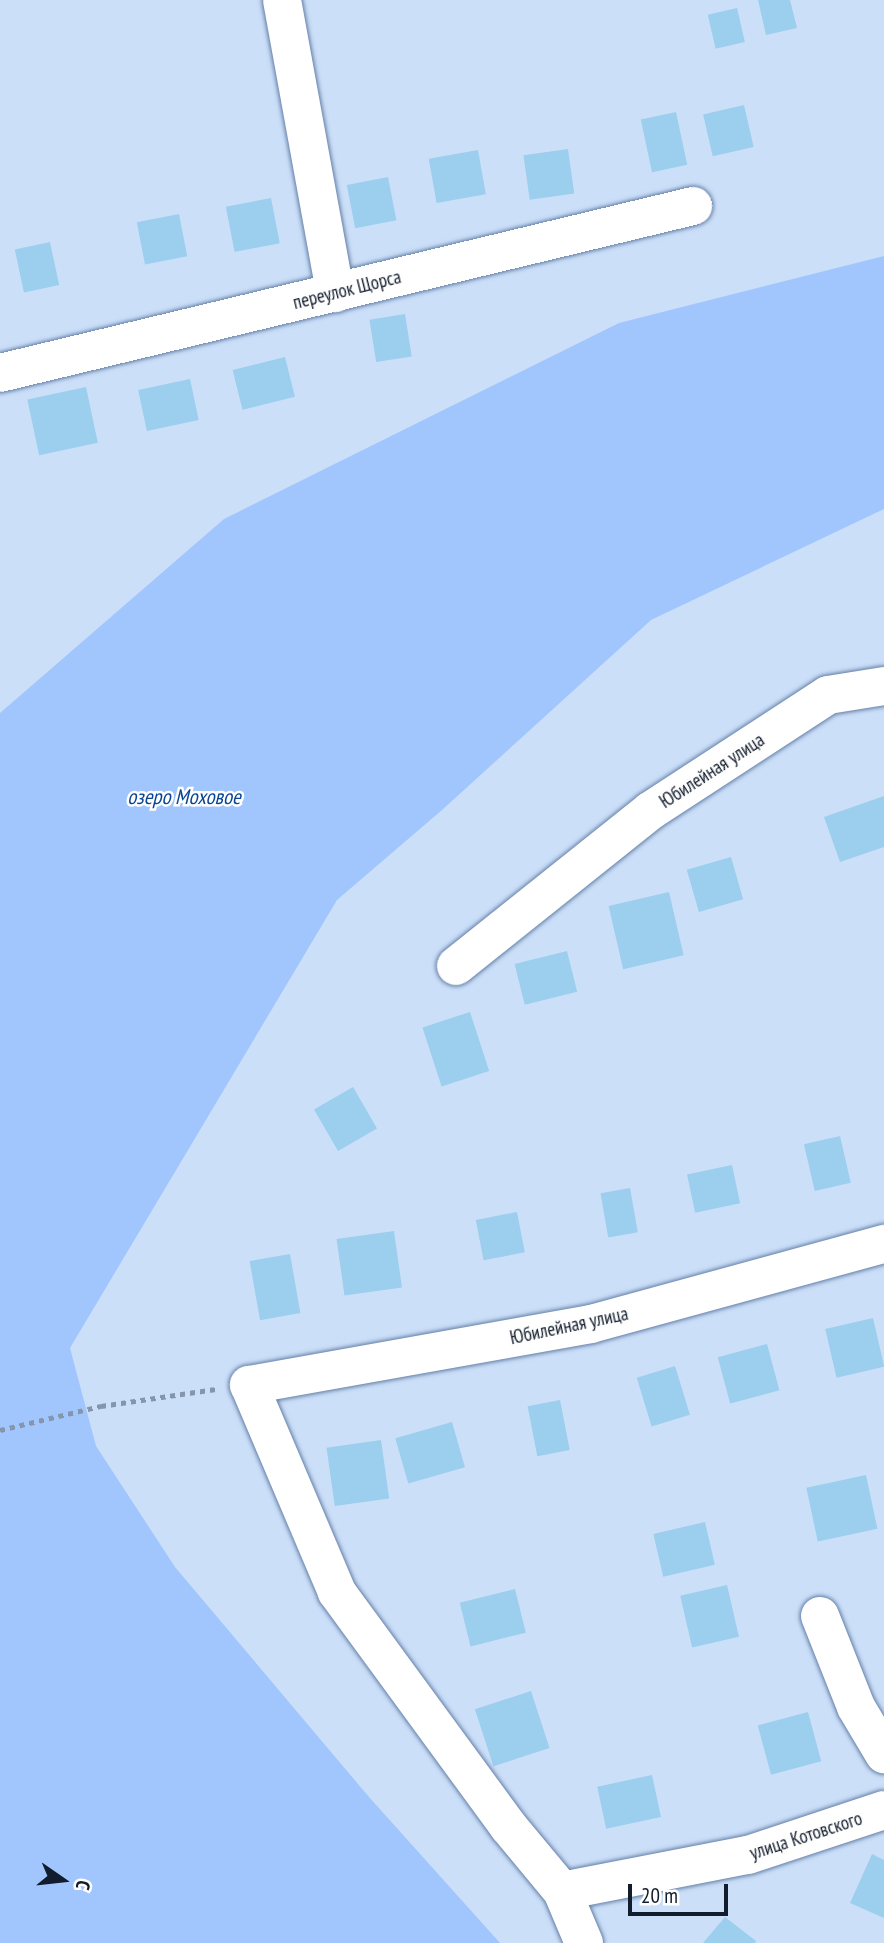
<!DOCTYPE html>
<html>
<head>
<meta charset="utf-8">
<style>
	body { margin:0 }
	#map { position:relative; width:884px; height:1943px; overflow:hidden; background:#ccdff9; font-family:"PT Sans Narrow",sans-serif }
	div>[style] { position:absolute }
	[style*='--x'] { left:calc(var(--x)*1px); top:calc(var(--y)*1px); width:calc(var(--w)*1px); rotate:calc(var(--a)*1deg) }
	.water>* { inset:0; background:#a0c6fd }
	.building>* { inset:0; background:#9cceee; transform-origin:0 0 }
	.path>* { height:4.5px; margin-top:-2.25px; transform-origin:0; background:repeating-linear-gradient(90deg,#8595ab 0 5px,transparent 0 10px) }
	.roads { filter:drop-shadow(0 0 2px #6480a8) drop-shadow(0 0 2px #6480a8) }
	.minor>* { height:38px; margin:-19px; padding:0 19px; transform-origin:19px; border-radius:19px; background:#fff }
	span { translate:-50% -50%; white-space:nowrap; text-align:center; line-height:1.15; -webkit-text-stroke:5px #fefefe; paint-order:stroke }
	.street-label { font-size:19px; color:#111c2c }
	.water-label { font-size:21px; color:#084592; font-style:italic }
	.north { position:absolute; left:28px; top:1845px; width:70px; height:70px; -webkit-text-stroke:5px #fefefe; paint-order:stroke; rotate:104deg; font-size:19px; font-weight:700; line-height:28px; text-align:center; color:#111c2c }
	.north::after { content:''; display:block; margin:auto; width:24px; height:32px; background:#111c2c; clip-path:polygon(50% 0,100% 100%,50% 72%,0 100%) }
	.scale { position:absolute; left:628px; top:1884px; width:100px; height:32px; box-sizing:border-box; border:4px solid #111c2c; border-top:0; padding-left:9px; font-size:21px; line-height:24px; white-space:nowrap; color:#111c2c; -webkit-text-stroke:5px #fefefe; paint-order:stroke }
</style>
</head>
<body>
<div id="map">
	<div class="water">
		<i style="clip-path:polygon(884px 256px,884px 509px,651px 620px,442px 810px,337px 900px,70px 1348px,96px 1446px,175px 1567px,369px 1797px,500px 1943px,0 1943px,0 713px,224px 519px,619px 323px)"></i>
	</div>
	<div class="building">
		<i style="clip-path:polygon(758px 0,790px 0,797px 28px,766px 35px)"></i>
		<i style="left:737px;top:8px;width:35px;height:30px;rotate:77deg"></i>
		<i style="left:744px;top:105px;width:43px;height:42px;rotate:77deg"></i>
		<i style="left:676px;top:112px;width:54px;height:36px;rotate:78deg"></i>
		<i style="left:568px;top:149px;width:45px;height:45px;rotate:82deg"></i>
		<i style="left:478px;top:150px;width:45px;height:50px;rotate:80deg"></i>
		<i style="left:388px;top:177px;width:44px;height:42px;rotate:79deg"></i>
		<i style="left:271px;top:198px;width:46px;height:46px;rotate:79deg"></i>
		<i style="left:179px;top:214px;width:43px;height:43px;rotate:79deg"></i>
		<i style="left:50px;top:242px;width:44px;height:36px;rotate:78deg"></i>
		<i style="left:405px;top:314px;width:43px;height:36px;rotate:81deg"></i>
		<i style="left:285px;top:357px;width:41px;height:54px;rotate:76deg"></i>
		<i style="left:190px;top:379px;width:42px;height:53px;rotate:78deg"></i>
		<i style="left:86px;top:387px;width:57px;height:60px;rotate:78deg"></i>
		<i style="clip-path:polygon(884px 796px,884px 847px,840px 862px,824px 817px)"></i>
		<i style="left:731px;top:857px;width:44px;height:46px;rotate:74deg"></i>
		<i style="left:669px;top:892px;width:65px;height:62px;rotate:77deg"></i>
		<i style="left:567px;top:951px;width:42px;height:54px;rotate:76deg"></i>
		<i style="left:470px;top:1012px;width:62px;height:50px;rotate:72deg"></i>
		<i style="left:353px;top:1087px;width:48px;height:45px;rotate:60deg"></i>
		<i style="left:840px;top:1136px;width:48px;height:37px;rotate:77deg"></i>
		<i style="left:732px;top:1165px;width:39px;height:46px;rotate:78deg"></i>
		<i style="left:630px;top:1188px;width:45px;height:30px;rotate:80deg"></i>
		<i style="left:517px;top:1212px;width:41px;height:42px;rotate:79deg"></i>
		<i style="left:394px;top:1231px;width:57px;height:58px;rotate:82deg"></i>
		<i style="left:290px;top:1254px;width:60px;height:41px;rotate:80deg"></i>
		<i style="left:873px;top:1318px;width:50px;height:49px;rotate:77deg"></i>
		<i style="left:767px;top:1344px;width:48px;height:51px;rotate:75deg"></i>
		<i style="left:675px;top:1366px;width:51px;height:40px;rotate:73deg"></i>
		<i style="left:560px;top:1400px;width:51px;height:33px;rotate:79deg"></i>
		<i style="left:452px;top:1422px;width:47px;height:59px;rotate:74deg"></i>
		<i style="left:381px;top:1440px;width:59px;height:55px;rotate:82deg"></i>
		<i style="left:866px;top:1475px;width:55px;height:61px;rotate:78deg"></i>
		<i style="left:705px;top:1522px;width:44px;height:53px;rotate:77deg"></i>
		<i style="left:727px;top:1585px;width:53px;height:48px;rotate:77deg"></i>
		<i style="left:515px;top:1589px;width:45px;height:57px;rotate:76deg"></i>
		<i style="left:531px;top:1691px;width:60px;height:59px;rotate:72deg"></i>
		<i style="left:808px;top:1712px;width:51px;height:52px;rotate:75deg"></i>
		<i style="left:652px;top:1775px;width:43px;height:56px;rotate:78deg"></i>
		<i style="clip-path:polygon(872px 1854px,884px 1860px,884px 1918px,850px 1903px)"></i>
		<i style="clip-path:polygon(725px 1917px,756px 1941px,755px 1943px,703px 1943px)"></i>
	</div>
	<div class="path">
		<i style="--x:0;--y:1430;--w:104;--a:-13.4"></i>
		<i style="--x:101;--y:1406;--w:116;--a:-8.4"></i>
	</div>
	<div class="roads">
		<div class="minor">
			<i style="--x:282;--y:0;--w:298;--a:79.7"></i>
			<i style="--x:0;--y:373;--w:713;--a:-13.55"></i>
			<i style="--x:456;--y:966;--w:248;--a:-38.6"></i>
			<i style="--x:650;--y:811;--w:212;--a:-33.1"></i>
			<i style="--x:828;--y:695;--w:57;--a:-9.1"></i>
			<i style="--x:820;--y:1616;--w:98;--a:68.4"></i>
			<i style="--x:856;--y:1707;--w:55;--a:59.2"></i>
			<i style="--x:562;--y:1891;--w:189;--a:-11"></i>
			<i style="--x:748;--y:1855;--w:143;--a:-18.3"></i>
			<i style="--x:584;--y:1943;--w:56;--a:-112.9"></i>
			<i style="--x:562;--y:1891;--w:85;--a:-129.7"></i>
			<i style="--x:508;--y:1826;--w:290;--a:-126.2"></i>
			<i style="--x:337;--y:1592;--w:225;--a:-113"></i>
			<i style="--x:249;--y:1385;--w:347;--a:-10.1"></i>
			<i style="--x:591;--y:1324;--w:304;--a:-15.3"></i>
		</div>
	</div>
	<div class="street-label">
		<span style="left:347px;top:290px;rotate:-14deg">переулок Щорса</span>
		<span style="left:712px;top:771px;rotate:-33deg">Юбилейная улица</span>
		<span style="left:569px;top:1326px;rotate:-12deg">Юбилейная улица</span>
		<span style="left:806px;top:1836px;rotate:-18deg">улица Котовского</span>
	</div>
	<div class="water-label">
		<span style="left:184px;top:797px">озеро Моховое</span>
	</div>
	<div class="north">С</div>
	<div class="scale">20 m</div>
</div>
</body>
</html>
